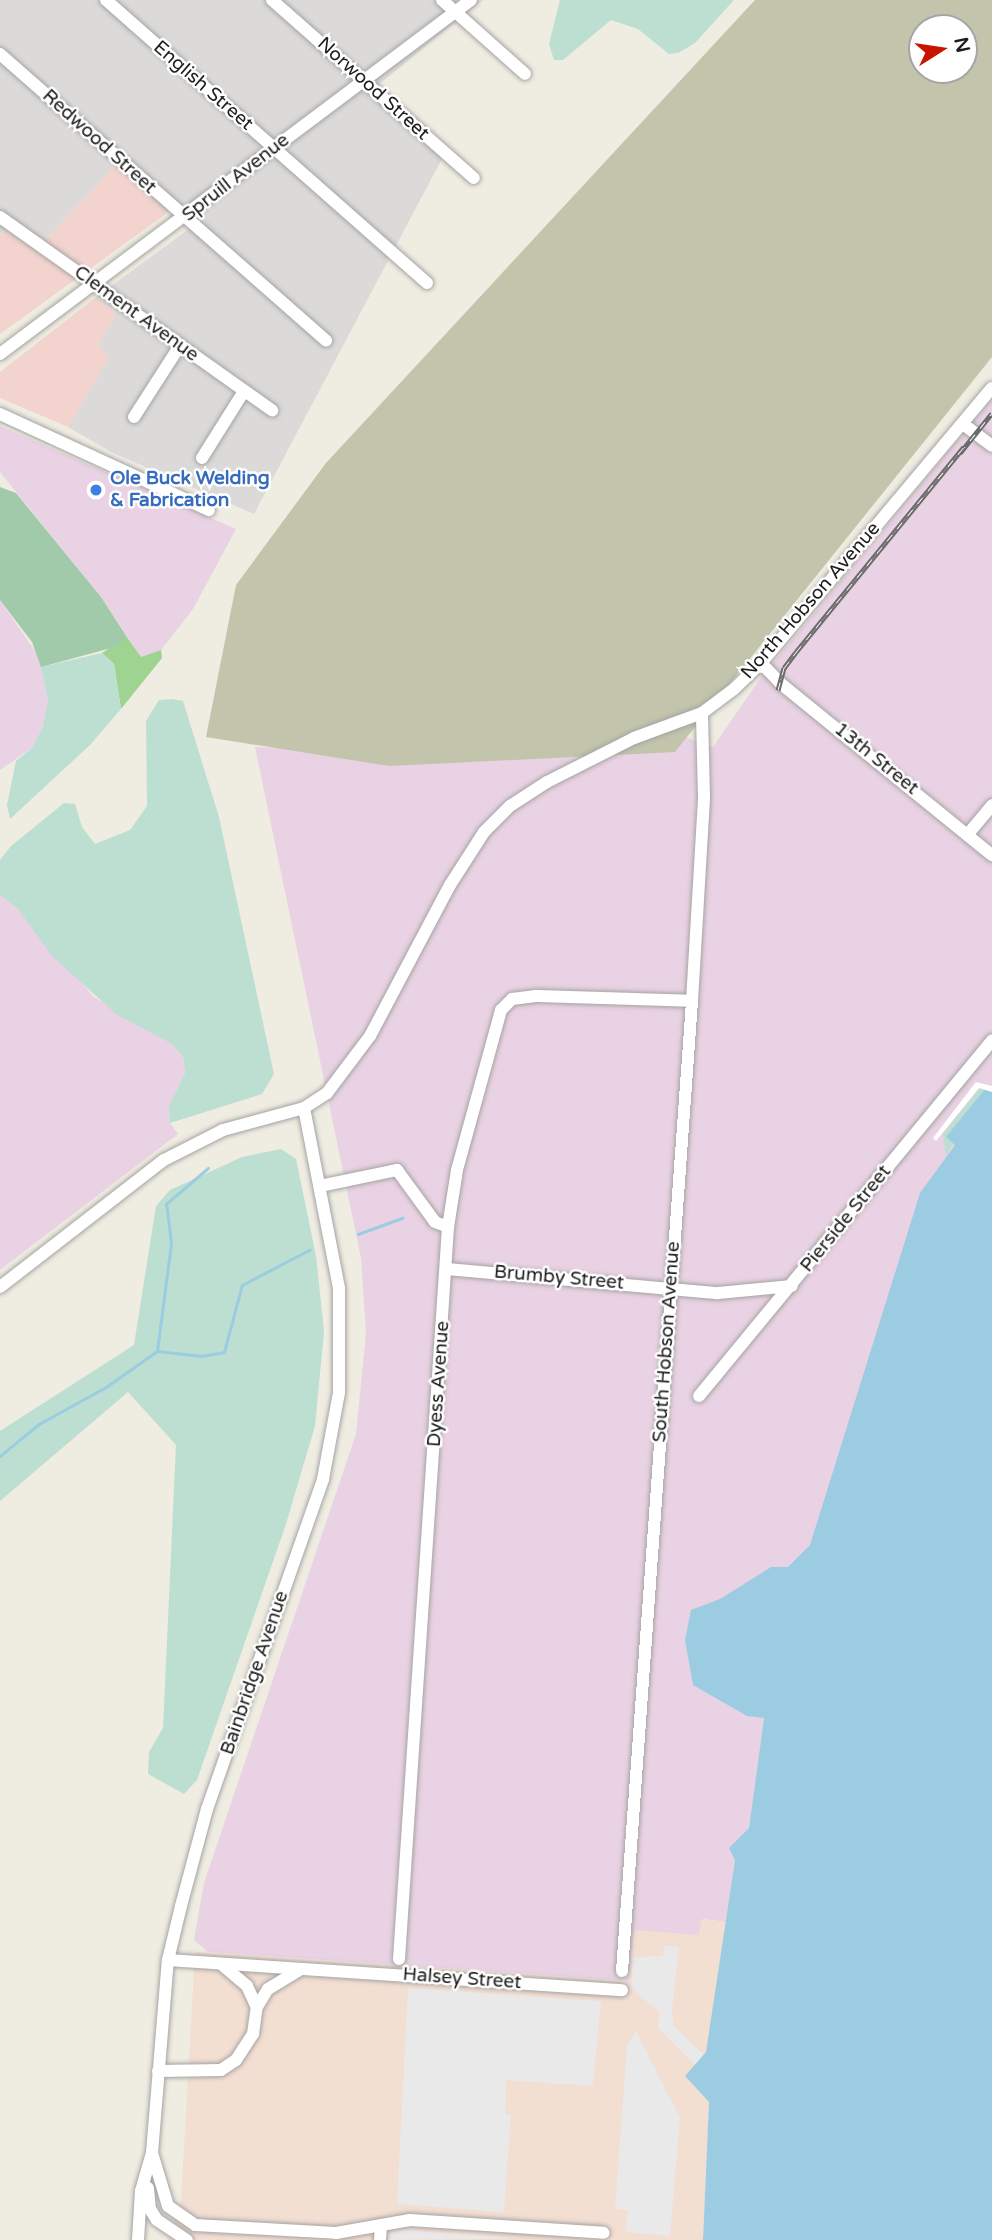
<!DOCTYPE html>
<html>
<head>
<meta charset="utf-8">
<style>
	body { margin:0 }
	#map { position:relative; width:992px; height:2240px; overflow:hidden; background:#efece1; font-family:"Varela Round",sans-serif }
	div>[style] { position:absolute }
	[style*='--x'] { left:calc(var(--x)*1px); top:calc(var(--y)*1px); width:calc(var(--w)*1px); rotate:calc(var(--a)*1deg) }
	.residential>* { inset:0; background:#dbdad9 }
	.commercial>* { inset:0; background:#f2d3ce }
	.industrial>* { inset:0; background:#e9d2e3 }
	.military>* { inset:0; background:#f3ded2 }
	.construction>* { inset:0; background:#c2c4ac }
	.forest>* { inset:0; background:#9fd391 }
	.wetland>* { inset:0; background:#bcdfd2 }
	.cemetery>* { inset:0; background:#a0caaa }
	.parking>* { inset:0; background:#e9e9e9 }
	.water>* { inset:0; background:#9ccce2 }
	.pier>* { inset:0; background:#fff }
	.stream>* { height:2.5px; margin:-1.25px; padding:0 1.25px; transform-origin:1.25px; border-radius:1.25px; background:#9ccce2 }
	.roads { filter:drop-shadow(0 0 2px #a4a4a4) drop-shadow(0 0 2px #a4a4a4) }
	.minor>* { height:12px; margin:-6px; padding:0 6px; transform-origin:6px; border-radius:6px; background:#fff }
	.rail>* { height:5px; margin-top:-2.5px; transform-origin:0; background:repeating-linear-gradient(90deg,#fff 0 8px,#6b6b6b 0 16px); box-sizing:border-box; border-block:2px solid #6b6b6b }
	.dots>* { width:19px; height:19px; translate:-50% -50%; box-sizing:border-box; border:4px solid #fff; border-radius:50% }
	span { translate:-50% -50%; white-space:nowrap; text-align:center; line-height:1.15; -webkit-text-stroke:5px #fff; paint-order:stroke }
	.street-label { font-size:19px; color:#1d1d1d }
	.shop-label { font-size:19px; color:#366cbe; font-weight:700 }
	.left { translate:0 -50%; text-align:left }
	.north { position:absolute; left:908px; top:14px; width:70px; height:70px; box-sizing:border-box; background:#fff; border:2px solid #a5a5a5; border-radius:50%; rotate:78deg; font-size:19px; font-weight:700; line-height:28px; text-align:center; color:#1d1d1d }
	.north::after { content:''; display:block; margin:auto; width:24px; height:32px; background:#c91200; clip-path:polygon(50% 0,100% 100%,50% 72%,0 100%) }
</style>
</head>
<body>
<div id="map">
	<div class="residential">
		<i style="clip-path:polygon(0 0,483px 0,373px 89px,445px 153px,254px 514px,111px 452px,68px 427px,109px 357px,98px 345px,116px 313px,95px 298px,190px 228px,120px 160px,40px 246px,10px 224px,0 235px)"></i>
	</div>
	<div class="commercial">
		<i style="clip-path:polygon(120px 160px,174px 208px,0 334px,0 236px,9px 224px,40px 246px)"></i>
		<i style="clip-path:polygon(95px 298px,116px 313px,98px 345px,109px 357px,68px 427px,0 398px,0 372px)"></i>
	</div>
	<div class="industrial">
		<i style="clip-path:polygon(992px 399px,992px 1090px,946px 1138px,955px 1145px,922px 1192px,992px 1422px,808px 1548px,753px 1713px,764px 1718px,749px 1828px,731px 1851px,735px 1860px,726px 1922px,702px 1919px,699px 1935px,630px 1981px,208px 1952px,194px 1940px,204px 1883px,356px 1434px,366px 1333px,361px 1258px,255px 747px,519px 755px,578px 699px,713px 747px,762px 676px)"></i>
		<i style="clip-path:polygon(0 426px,236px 529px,193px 609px,161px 650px,141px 657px,101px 597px,0 472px)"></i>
		<i style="clip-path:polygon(0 600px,39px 657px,48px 700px,43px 726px,32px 748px,0 770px)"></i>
		<i style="clip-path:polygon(0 895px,19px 910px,94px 997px,172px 1044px,183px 1057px,185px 1073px,169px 1106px,170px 1123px,178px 1134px,0 1270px)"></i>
	</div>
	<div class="military">
		<i style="clip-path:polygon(702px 1919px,726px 1922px,706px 2053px,685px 2076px,709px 2102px,703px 2240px,168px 2240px,181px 2201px,195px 1952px,629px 1981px,634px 1930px,699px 1935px)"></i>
	</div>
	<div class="construction">
		<i style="clip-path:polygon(evenodd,755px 0,992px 0,992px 357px,675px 752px,389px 766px,206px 737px,236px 585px,326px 463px,755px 0,922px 28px,964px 28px,964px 70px,922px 70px,922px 28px)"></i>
	</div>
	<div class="forest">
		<i style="clip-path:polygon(127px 637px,141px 657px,161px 650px,162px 658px,121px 709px,114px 664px,102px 653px)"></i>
	</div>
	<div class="wetland">
		<i style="clip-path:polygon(560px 0,734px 0,695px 43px,678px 53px,669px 54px,638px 29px,611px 20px,563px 60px,554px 60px,549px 44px)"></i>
		<i style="clip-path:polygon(102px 653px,114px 664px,121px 709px,90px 745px,10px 819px,7px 805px,16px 761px,32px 748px,43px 726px,48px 700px,41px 667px)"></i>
		<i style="clip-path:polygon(172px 699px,183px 701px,219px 817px,274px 1074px,262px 1094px,170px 1123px,169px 1106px,185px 1073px,183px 1057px,172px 1044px,116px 1014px,52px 956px,19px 910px,0 895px,0 860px,11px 846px,64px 803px,75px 804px,82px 827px,95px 844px,130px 830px,147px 806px,146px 721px,159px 700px)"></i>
		<i style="clip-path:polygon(981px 1086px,985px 1089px,946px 1156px,943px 1134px)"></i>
		<i style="clip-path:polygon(281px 1149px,296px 1159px,316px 1256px,324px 1331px,315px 1426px,286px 1524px,197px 1780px,184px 1794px,148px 1774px,149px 1752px,163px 1728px,176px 1445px,128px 1392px,0 1501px,0 1431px,134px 1345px,156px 1206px,170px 1190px,242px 1157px)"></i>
	</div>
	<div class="cemetery">
		<i style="clip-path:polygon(0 487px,16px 493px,101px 597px,127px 637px,115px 647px,41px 667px,32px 642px,0 600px)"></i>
	</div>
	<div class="parking">
		<i style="clip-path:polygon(664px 1945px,679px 1947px,672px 2012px,674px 2026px,704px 2055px,695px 2065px,658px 2028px,660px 2013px,631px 1988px,633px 1957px,663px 1956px)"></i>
		<i style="clip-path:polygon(408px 1988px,601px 2001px,593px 2086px,506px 2080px,505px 2114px,511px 2115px,504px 2212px,397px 2204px)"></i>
		<i style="clip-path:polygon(636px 2031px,680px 2118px,670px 2236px,626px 2232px,628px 2210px,615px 2209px,627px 2045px)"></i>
		<i style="clip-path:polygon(401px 2230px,519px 2238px,388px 2240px,389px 2233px)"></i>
	</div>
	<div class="water">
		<i style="clip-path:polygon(985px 1089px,992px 1090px,992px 2240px,703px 2240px,709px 2102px,685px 2076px,706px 2052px,735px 1860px,729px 1848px,749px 1828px,764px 1718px,747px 1716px,693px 1685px,685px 1640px,691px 1610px,720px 1599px,771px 1567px,788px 1567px,810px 1545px,920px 1193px,955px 1145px,946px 1137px)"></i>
	</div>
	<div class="pier">
		<i style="clip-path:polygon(976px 1082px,992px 1086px,992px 1092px,979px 1088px,936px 1141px,933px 1138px)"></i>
	</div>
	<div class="stream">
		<i style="--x:358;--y:1234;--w:47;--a:-20"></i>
		<i style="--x:157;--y:1351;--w:109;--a:-82.6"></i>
		<i style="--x:171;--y:1243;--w:39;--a:-97"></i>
		<i style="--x:166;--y:1204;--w:55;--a:-40.6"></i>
		<i style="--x:0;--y:1456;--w:50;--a:-39.4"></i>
		<i style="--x:39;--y:1424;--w:77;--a:-28.9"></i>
		<i style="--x:106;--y:1387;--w:62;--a:-35.2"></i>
		<i style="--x:157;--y:1351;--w:45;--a:6.3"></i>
		<i style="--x:202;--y:1356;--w:22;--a:-10"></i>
		<i style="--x:224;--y:1352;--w:69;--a:-75"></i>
		<i style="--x:242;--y:1285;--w:76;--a:-27.6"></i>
	</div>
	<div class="roads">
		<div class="minor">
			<i style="--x:106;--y:0;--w:428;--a:41.4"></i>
			<i style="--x:272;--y:0;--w:269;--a:41.4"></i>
			<i style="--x:442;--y:0;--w:111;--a:41.7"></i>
			<i style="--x:0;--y:54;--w:434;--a:41.3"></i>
			<i style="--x:0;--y:217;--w:334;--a:35.4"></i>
			<i style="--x:0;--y:354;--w:589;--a:-36.93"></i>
			<i style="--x:0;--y:414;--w:230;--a:24.7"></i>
			<i style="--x:134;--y:417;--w:83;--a:-57.3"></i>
			<i style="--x:963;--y:424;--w:36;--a:37"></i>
			<i style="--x:202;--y:458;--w:79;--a:-57.9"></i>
			<i style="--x:761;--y:663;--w:28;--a:46"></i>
			<i style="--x:780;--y:683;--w:273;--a:39.1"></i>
			<i style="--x:968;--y:834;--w:38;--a:-50"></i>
			<i style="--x:320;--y:1186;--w:79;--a:-11.7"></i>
			<i style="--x:397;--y:1170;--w:64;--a:53.8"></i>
			<i style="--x:435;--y:1222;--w:14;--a:21"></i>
			<i style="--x:447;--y:1269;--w:272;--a:5.1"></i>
			<i style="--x:718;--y:1293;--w:74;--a:-5.4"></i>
			<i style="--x:0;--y:1287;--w:207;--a:-37.8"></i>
			<i style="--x:164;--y:1160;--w:66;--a:-27"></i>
			<i style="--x:223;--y:1130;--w:84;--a:-15.2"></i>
			<i style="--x:304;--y:1108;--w:27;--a:-33"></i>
			<i style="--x:327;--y:1093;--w:71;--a:-53"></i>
			<i style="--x:370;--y:1036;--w:171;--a:-62.1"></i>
			<i style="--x:450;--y:885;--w:63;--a:-57.3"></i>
			<i style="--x:484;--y:832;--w:37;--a:-45"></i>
			<i style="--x:510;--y:806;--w:44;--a:-33"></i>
			<i style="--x:547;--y:782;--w:97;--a:-26.8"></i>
			<i style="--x:634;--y:738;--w:72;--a:-20.2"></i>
			<i style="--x:702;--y:713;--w:40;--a:-37"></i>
			<i style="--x:734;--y:689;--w:37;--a:-44"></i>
			<i style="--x:761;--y:663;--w:359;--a:-50"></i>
			<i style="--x:699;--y:1396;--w:461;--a:-50.5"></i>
			<i style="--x:399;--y:1959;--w:734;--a:-86.17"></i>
			<i style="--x:448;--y:1227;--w:58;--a:-81"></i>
			<i style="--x:457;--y:1170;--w:166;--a:-74.6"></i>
			<i style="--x:501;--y:1010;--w:16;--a:-45"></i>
			<i style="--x:512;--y:999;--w:24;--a:-7"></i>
			<i style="--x:536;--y:996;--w:156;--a:1.8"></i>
			<i style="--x:168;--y:1960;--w:455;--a:3.8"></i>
			<i style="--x:221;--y:1964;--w:34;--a:40"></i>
			<i style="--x:247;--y:1986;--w:23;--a:65"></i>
			<i style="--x:622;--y:1971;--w:973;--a:-85.87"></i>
			<i style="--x:692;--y:1001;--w:204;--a:-86.6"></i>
			<i style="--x:704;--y:797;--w:84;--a:-91.4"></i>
			<i style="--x:158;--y:2071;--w:63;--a:-0.9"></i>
			<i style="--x:221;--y:2070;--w:18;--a:-34"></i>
			<i style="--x:236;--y:2060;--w:31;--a:-57"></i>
			<i style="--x:253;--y:2034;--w:27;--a:-82"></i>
			<i style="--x:257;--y:2007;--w:21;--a:-59"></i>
			<i style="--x:268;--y:1989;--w:35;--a:-31"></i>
			<i style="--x:152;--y:2153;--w:55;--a:73.2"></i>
			<i style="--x:168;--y:2206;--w:33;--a:35"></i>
			<i style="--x:195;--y:2225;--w:141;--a:3.2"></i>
			<i style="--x:336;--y:2233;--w:75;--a:-10"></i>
			<i style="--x:410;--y:2220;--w:194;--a:3.8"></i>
			<i style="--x:148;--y:2188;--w:21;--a:85"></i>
			<i style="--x:150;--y:2209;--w:13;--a:58"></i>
			<i style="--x:157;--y:2220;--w:36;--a:34"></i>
			<i style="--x:138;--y:2240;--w:49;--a:-86.5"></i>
			<i style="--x:141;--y:2191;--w:40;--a:-74"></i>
			<i style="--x:152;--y:2153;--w:194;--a:-85.3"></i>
			<i style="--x:168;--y:1960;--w:56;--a:-76.5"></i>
			<i style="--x:181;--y:1906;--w:100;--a:-75"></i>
			<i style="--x:207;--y:1809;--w:350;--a:-70.6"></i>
			<i style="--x:323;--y:1479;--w:87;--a:-79.5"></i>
			<i style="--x:339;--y:1393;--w:105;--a:-90"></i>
			<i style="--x:339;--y:1288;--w:183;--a:-101"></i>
			<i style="--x:380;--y:2240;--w:15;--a:-86"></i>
		</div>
	</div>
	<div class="rail">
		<i style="--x:960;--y:453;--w:51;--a:-51.3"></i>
		<i style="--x:778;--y:690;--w:23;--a:-75"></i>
		<i style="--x:784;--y:668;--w:20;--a:-53"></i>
		<i style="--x:796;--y:652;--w:265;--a:-50.7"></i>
	</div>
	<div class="dots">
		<i style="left:96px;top:490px;background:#3f7fe0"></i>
	</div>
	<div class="street-label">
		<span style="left:203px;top:86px;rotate:41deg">English Street</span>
		<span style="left:373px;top:89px;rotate:42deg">Norwood Street</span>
		<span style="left:99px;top:142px;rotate:42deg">Redwood Street</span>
		<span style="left:236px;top:178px;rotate:-38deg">Spruill Avenue</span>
		<span style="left:136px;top:314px;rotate:36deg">Clement Avenue</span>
		<span style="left:811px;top:601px;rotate:-49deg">North Hobson Avenue</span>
		<span style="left:876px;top:759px;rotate:39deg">13th Street</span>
		<span style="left:846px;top:1219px;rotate:-51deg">Pierside Street</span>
		<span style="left:559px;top:1278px;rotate:5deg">Brumby Street</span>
		<span style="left:667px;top:1342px;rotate:-86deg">South Hobson Avenue</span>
		<span style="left:439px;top:1384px;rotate:-86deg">Dyess Avenue</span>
		<span style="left:255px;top:1673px;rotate:-71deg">Bainbridge Avenue</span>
		<span style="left:462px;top:1979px;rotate:4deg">Halsey Street</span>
	</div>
	<div class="shop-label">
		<span class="left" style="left:110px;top:490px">Ole Buck Welding<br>&amp; Fabrication</span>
	</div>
	<div class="north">N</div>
</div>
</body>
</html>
